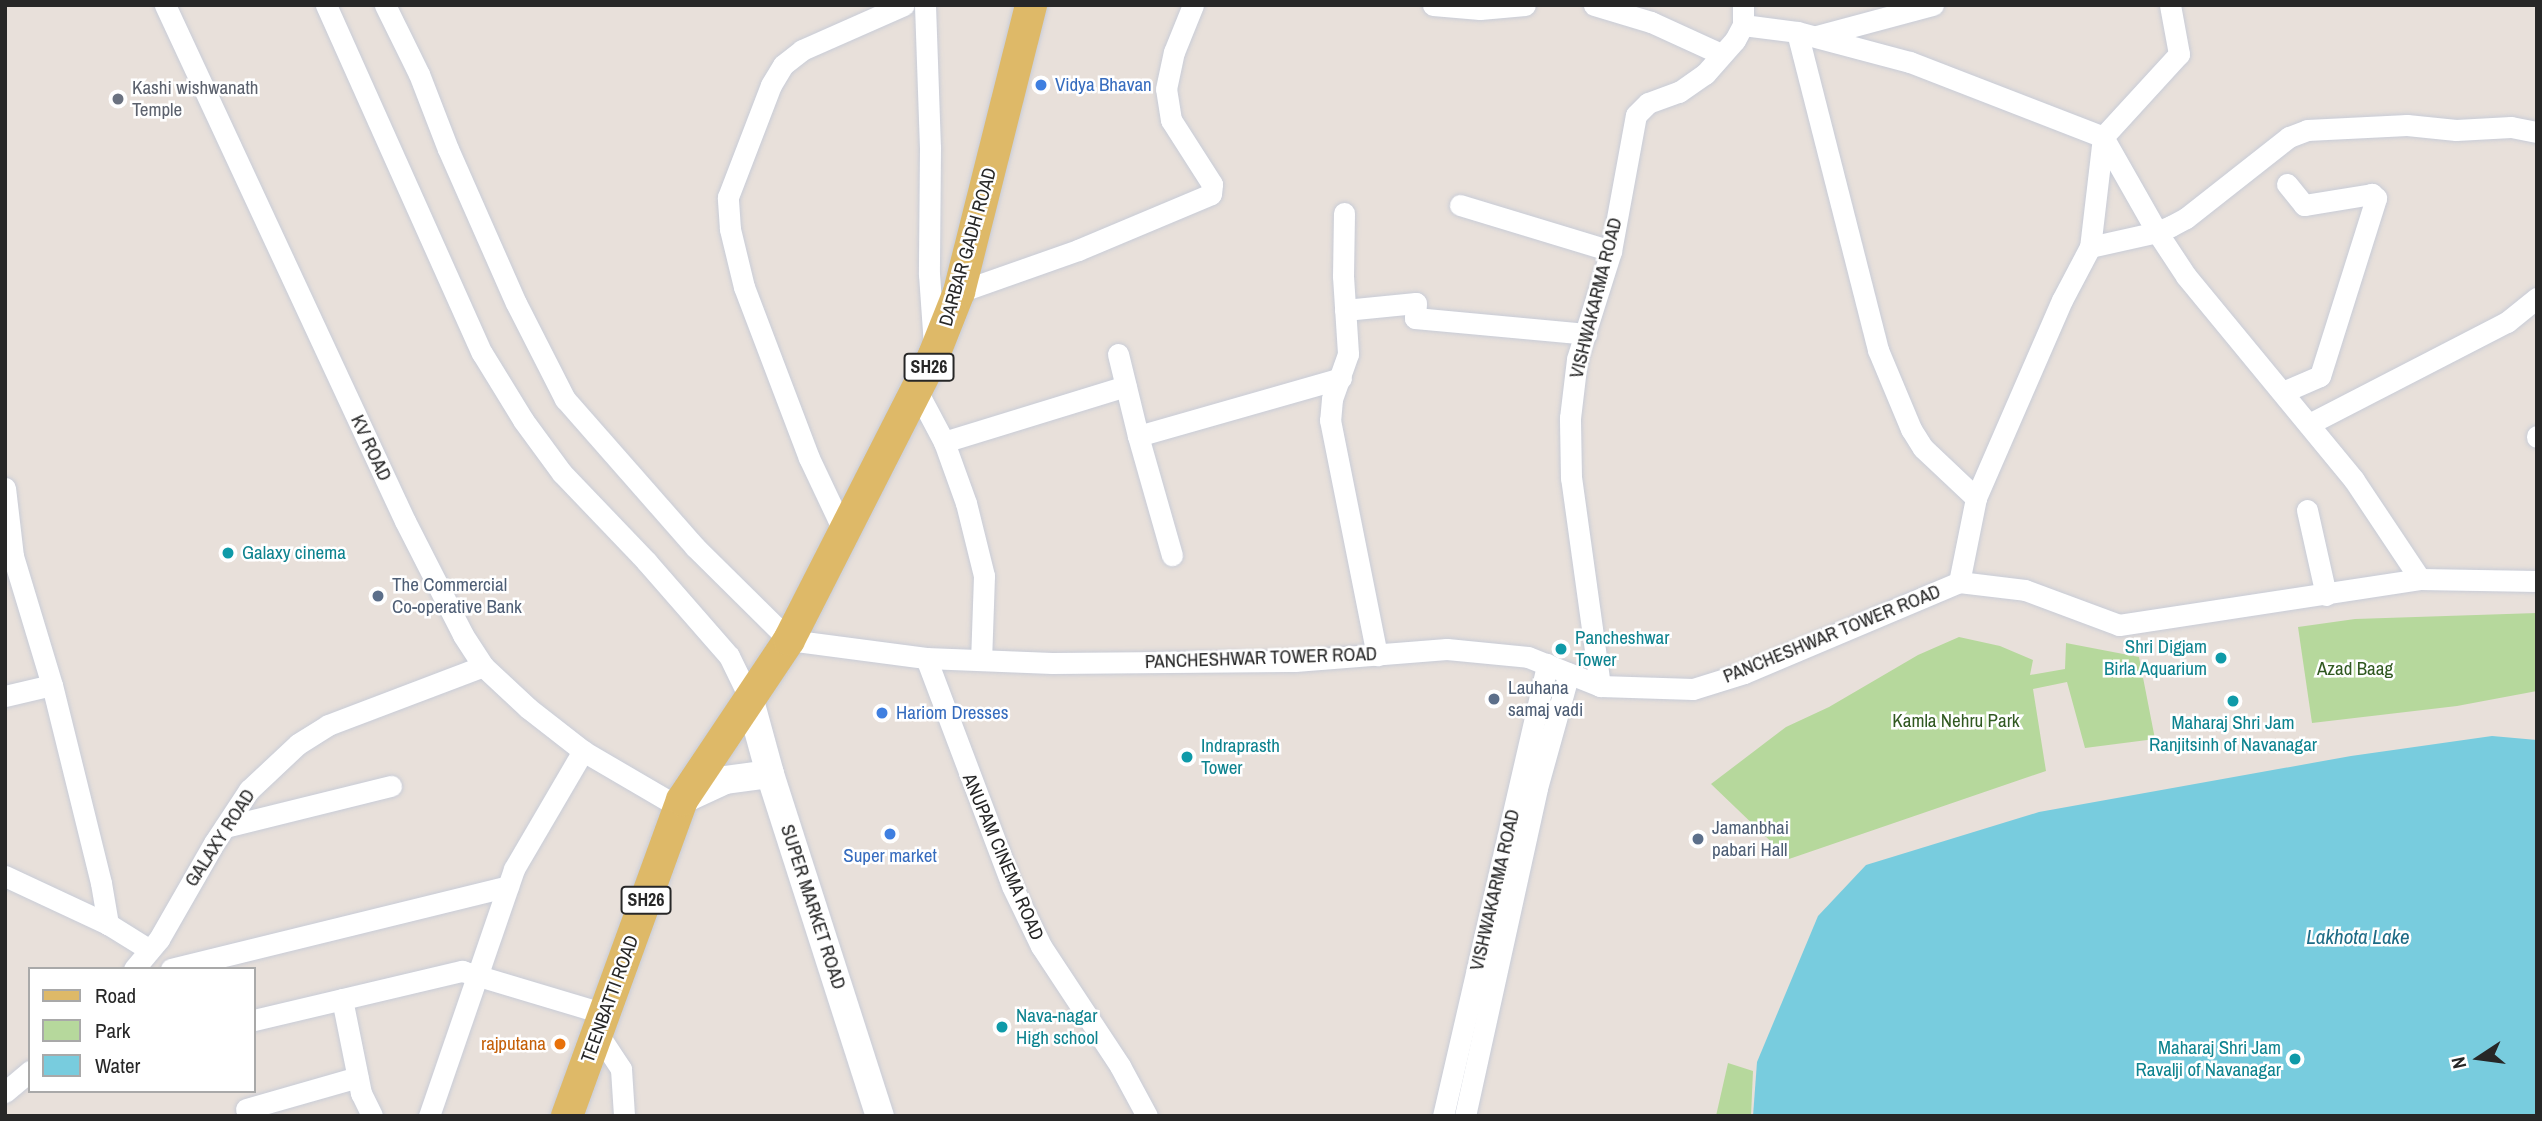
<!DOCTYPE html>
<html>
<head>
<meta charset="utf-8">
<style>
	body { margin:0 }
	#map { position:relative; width:2542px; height:1121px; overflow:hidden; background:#e8e0da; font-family:"Archivo Narrow",sans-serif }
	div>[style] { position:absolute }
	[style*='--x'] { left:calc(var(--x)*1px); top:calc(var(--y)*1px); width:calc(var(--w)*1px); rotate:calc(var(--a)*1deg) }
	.green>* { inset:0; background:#b6d89c }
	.water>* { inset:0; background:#78ccde }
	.roads { filter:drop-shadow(0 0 2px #c8ccd7) drop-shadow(0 0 2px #c8ccd7) }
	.minor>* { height:21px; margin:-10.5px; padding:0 10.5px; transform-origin:10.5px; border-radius:10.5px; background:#fff }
	.secondary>* { height:28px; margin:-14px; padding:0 14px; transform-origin:14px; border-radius:14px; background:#fff }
	.primary>* { height:32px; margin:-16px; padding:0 16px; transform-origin:16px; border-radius:16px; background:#deb968 }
	.dots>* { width:19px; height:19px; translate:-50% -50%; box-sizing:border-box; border:4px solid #fff; border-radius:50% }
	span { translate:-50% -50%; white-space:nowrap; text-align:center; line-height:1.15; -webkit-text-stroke:5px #fff; paint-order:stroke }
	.shield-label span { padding:2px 5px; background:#fff; border:2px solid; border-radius:5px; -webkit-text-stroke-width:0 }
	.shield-label { font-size:18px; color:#272727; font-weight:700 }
	.shop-label { font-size:19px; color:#366cbe }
	.left { translate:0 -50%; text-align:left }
	.worship-label { font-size:19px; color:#5b616d }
	.street-label { font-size:19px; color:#272727 }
	.culture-label { font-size:19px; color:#0d838f }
	.right { translate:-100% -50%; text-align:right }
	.service-label { font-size:19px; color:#4e5e75 }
	.park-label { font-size:19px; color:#315921 }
	.food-label { font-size:19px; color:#c56008 }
	.water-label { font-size:21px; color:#1c6a85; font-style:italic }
	.frame { position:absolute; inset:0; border:7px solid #272727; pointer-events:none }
	.legend { position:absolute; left:28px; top:967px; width:228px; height:126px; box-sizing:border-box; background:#fff; border:2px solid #a9a9a9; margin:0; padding:9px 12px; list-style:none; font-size:21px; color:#272727 }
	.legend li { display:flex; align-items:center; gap:14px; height:35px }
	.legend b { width:35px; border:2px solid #a9a9a9 }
	.north { position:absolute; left:2444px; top:1023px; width:70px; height:70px; -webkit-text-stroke:5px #fff; paint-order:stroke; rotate:257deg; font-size:19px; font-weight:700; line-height:28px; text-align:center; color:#272727 }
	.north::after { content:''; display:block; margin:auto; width:24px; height:32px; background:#272727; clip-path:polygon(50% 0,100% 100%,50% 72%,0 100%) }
</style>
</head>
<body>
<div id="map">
	<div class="green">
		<i style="clip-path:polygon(2537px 613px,2537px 691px,2457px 706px,2312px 723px,2298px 627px,2355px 619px)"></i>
		<i style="clip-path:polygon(1959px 637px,2000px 646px,2033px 660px,2030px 675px,2065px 669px,2066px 643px,2139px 657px,2155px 739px,2085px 748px,2067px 682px,2033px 689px,2046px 771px,1789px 859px,1711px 784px,1786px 727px,1829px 707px,1918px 655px)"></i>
		<i style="clip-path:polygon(1728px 1063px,1753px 1071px,1751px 1116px,1716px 1116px)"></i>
	</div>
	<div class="water">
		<i style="clip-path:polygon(2492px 736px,2537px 740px,2537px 1116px,1753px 1116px,1757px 1062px,1818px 916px,1866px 865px,2039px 812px,2351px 756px)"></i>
	</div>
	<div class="roads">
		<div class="minor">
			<i style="--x:165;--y:5;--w:569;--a:65.06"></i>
			<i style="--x:405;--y:521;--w:128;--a:63"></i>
			<i style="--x:463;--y:635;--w:37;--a:57"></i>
			<i style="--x:483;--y:666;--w:62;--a:43"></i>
			<i style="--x:528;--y:708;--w:70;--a:38"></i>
			<i style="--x:583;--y:751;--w:111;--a:30.3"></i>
			<i style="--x:326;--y:5;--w:381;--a:65.9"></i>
			<i style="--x:482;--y:353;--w:79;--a:58.5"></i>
			<i style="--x:523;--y:420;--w:66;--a:53.7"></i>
			<i style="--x:562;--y:473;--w:122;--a:46.3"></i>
			<i style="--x:646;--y:561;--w:126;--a:48.9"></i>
			<i style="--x:729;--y:656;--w:46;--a:64"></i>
			<i style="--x:385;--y:5;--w:77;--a:63.8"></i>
			<i style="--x:419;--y:74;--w:80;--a:68.9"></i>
			<i style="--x:448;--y:149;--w:168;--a:66.2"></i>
			<i style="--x:516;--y:303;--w:108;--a:63"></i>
			<i style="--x:565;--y:399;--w:197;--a:48.7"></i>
			<i style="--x:695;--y:547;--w:132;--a:44.7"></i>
			<i style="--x:789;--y:640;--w:138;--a:7.5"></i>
			<i style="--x:926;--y:658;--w:126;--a:2.3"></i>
			<i style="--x:1052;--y:663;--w:243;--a:-0.5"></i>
			<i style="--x:1295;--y:661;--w:152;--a:-4.5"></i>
			<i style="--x:1447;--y:649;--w:81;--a:5.6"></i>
			<i style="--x:1528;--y:657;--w:78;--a:21.9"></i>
			<i style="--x:1600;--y:686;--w:93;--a:1.8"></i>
			<i style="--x:1693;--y:689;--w:53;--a:-17.4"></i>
			<i style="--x:1744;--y:673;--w:233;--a:-22.9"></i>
			<i style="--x:1959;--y:582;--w:66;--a:6.9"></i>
			<i style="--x:2025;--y:590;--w:100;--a:20.4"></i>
			<i style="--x:2119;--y:625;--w:304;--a:-8.7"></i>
			<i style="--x:2420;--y:579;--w:117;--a:1"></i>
			<i style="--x:925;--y:5;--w:143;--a:88"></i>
			<i style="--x:930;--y:148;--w:126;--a:90.5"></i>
			<i style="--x:929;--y:274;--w:72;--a:86"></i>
			<i style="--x:1433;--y:5;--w:47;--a:4.9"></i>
			<i style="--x:1480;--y:9;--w:45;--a:-5.1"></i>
			<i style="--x:1594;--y:5;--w:59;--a:16.6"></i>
			<i style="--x:1651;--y:22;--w:77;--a:24.6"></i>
			<i style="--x:2170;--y:5;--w:50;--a:79.6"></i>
			<i style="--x:2179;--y:54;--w:113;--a:132.5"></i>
			<i style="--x:2103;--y:137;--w:109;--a:60.4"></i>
			<i style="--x:2157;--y:232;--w:53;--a:56.6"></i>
			<i style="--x:2186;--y:276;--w:264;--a:50.5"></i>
			<i style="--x:2354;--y:480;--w:119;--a:56.3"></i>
			<i style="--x:1743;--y:25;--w:54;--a:7.4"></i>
			<i style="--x:1797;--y:32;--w:117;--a:14.9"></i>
			<i style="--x:1910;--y:62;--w:207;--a:21.2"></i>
			<i style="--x:2103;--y:137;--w:111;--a:96.7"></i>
			<i style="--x:2090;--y:247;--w:60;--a:117.8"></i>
			<i style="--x:2062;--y:300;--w:216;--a:113.5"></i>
			<i style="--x:1976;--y:498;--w:86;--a:101.4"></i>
			<i style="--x:1797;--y:32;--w:328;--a:75.7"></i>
			<i style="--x:1878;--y:350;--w:86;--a:67.3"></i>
			<i style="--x:1911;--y:429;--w:22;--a:58"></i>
			<i style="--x:1923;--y:448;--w:73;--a:43.3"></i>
			<i style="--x:1817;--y:36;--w:120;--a:-15"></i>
			<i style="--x:1460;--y:205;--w:158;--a:16.9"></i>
			<i style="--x:1344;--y:213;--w:63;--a:90.9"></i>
			<i style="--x:1343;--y:276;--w:78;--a:86.3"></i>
			<i style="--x:1348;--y:354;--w:48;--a:109.6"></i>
			<i style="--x:1332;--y:399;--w:21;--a:95"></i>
			<i style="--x:1330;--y:420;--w:240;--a:78.7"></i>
			<i style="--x:2090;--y:247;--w:69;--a:-12.6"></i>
			<i style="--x:2157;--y:232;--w:15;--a:-23"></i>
			<i style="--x:2171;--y:226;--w:17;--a:-28"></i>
			<i style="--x:2186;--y:218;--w:131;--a:-38.2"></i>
			<i style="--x:2289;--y:137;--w:19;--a:-21"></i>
			<i style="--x:2307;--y:130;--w:100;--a:-2.9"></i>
			<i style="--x:2407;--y:125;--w:49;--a:5.8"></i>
			<i style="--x:2456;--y:130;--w:55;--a:-3.1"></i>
			<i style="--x:2511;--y:127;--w:26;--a:11"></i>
			<i style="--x:959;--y:292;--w:126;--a:-19.4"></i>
			<i style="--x:1078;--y:250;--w:144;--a:-22.8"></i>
			<i style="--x:1211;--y:194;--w:10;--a:-84"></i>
			<i style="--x:1212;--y:184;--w:76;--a:-122.6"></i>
			<i style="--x:1171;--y:120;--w:31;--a:-99"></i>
			<i style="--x:1166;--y:89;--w:38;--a:-78"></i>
			<i style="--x:1174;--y:52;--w:51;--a:-68"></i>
			<i style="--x:1345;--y:310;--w:71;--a:-5.6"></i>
			<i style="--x:1416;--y:303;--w:15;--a:94"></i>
			<i style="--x:1415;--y:318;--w:172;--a:5.3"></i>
			<i style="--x:1118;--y:354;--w:84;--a:76.3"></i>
			<i style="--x:1138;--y:436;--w:211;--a:-15.9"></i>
			<i style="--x:917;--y:391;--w:58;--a:62.1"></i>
			<i style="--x:944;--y:442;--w:65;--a:70.2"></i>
			<i style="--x:966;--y:503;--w:75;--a:76.1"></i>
			<i style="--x:984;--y:576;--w:84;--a:92"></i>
			<i style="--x:2283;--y:392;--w:40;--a:-23.4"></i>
			<i style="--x:2320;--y:376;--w:187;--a:-72.5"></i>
			<i style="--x:2376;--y:198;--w:6;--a:-135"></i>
			<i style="--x:2372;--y:194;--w:69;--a:170.8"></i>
			<i style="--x:2304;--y:205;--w:27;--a:-129"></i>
			<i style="--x:2309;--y:424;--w:223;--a:-27.3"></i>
			<i style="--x:2507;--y:322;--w:38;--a:-39"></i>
			<i style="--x:1138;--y:436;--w:124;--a:74.1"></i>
			<i style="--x:2537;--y:437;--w:1;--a:-90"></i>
			<i style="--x:944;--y:442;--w:190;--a:-17.1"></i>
			<i style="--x:5;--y:488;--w:68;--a:83.3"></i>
			<i style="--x:13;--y:556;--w:135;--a:73.2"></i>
			<i style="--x:52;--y:685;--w:204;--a:76.1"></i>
			<i style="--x:101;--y:883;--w:42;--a:80.3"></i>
			<i style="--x:2307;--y:510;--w:87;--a:77.4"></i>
			<i style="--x:844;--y:532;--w:82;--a:-115.3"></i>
			<i style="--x:809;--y:458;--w:183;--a:-110.8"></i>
			<i style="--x:744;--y:287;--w:60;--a:-103.6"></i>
			<i style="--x:730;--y:229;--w:32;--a:-94"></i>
			<i style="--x:728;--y:197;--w:120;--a:-69"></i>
			<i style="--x:771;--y:85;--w:23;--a:-59"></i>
			<i style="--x:783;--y:65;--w:24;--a:-38"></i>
			<i style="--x:802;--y:50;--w:111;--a:-23.8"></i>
			<i style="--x:926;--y:658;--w:244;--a:69.3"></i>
			<i style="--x:1012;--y:886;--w:67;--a:64.2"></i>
			<i style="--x:1041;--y:946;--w:144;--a:56.6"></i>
			<i style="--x:1120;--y:1066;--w:57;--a:61.6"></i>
			<i style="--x:1600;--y:686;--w:210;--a:-97.9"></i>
			<i style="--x:1571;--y:478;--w:60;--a:-91"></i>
			<i style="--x:1570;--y:418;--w:59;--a:-83.2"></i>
			<i style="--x:1577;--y:359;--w:113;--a:-72.5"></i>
			<i style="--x:1611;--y:251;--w:138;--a:-79.6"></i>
			<i style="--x:1636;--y:115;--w:17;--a:-45"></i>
			<i style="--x:1648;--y:103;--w:33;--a:-20"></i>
			<i style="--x:1679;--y:92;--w:32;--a:-35"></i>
			<i style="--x:1705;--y:74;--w:45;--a:-48.6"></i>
			<i style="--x:1735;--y:40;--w:17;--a:-62"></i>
			<i style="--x:1743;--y:25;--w:20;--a:-90"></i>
			<i style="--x:5;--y:696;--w:48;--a:-13.2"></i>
			<i style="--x:225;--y:827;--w:171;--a:-13.9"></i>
			<i style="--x:5;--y:876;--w:114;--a:25"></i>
			<i style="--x:108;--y:924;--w:49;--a:31.8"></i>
			<i style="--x:134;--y:969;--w:39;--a:-50"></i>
			<i style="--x:159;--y:939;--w:111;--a:-60.2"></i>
			<i style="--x:214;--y:843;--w:64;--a:-56.6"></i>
			<i style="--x:249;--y:790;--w:67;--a:-43.2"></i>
			<i style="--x:298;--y:744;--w:36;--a:-32"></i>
			<i style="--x:328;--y:725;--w:166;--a:-20.8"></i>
			<i style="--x:171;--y:969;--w:347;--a:-13.8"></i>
			<i style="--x:342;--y:999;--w:96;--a:78.6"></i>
			<i style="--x:361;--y:1093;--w:25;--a:64"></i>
			<i style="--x:254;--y:1020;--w:214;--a:-13.3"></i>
			<i style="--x:462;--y:971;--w:149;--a:16.7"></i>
			<i style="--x:598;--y:1034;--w:42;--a:56.7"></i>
			<i style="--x:621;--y:1069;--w:47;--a:86.3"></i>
			<i style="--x:5;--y:1092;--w:33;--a:-40"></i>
			<i style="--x:246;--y:1109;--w:116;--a:-15.9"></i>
			<i style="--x:429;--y:1116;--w:261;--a:-71"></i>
			<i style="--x:514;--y:869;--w:137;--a:-59.7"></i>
			<i style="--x:1443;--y:1116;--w:464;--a:-77"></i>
			<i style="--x:1465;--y:1116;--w:336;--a:-77.6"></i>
			<i style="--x:1537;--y:788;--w:119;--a:-74.5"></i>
		</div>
		<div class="secondary">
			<i style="--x:749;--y:697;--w:80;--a:74.7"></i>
			<i style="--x:770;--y:774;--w:359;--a:72.2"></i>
			<i style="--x:682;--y:800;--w:47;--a:-24.9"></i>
			<i style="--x:725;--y:780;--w:45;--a:-7.6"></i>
		</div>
		<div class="primary">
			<i style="--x:567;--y:1116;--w:336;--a:-70"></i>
			<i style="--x:682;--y:800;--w:192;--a:-56.2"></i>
			<i style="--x:789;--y:640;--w:320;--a:-63"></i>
			<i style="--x:934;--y:355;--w:68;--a:-68.4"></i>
			<i style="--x:959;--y:292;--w:296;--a:-75.9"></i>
		</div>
	</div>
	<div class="dots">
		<i style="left:1041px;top:85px;background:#3f7fe0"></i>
		<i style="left:118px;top:99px;background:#6b7280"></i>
		<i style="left:228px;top:553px;background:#0f9aa8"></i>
		<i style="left:378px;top:596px;background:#5c6f8a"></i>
		<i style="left:1561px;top:649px;background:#0f9aa8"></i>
		<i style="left:2221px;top:658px;background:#0f9aa8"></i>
		<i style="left:1494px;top:699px;background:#5c6f8a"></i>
		<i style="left:2233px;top:701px;background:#0f9aa8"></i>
		<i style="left:882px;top:713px;background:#3f7fe0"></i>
		<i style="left:1187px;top:757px;background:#0f9aa8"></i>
		<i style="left:890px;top:834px;background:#3f7fe0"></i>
		<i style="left:1698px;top:839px;background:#5c6f8a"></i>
		<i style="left:1002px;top:1027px;background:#0f9aa8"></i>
		<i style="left:560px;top:1044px;background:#e8710a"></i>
		<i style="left:2295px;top:1059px;background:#0f9aa8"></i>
	</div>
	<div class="shield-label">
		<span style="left:929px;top:367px">SH26</span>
		<span style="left:646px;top:900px">SH26</span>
	</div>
	<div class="shop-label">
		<span class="left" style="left:1055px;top:85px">Vidya Bhavan</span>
		<span class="left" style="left:896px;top:713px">Hariom Dresses</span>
		<span style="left:890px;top:856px">Super market</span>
	</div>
	<div class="worship-label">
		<span class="left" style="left:132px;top:99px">Kashi wishwanath<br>Temple</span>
	</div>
	<div class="street-label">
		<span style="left:968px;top:247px;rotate:-74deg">DARBAR GADH ROAD</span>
		<span style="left:1596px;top:298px;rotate:-76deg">VISHWAKARMA ROAD</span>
		<span style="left:371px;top:448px;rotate:65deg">KV ROAD</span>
		<span style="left:1832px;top:634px;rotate:-22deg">PANCHESHWAR TOWER ROAD</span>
		<span style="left:1261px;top:658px;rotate:-2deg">PANCHESHWAR TOWER ROAD</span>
		<span style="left:220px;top:838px;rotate:-57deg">GALAXY ROAD</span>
		<span style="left:1003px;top:857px;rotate:67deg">ANUPAM CINEMA ROAD</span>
		<span style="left:1495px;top:890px;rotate:-77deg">VISHWAKARMA ROAD</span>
		<span style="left:813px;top:907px;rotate:72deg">SUPER MARKET ROAD</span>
		<span style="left:610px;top:999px;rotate:-70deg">TEENBATTI ROAD</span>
	</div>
	<div class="culture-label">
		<span class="left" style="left:242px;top:553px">Galaxy cinema</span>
		<span class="left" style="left:1575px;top:649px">Pancheshwar<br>Tower</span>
		<span class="right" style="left:2207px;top:658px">Shri Digjam<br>Birla Aquarium</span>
		<span style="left:2233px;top:734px">Maharaj Shri Jam<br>Ranjitsinh of Navanagar</span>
		<span class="left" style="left:1201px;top:757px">Indraprasth<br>Tower</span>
		<span class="left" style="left:1016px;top:1027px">Nava-nagar<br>High school</span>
		<span class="right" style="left:2281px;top:1059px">Maharaj Shri Jam<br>Ravalji of Navanagar</span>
	</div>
	<div class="service-label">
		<span class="left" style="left:392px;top:596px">The Commercial<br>Co-operative Bank</span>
		<span class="left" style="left:1508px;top:699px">Lauhana<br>samaj vadi</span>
		<span class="left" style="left:1712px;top:839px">Jamanbhai<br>pabari Hall</span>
	</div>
	<div class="park-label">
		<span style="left:2355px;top:669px">Azad Baag</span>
		<span style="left:1956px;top:721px">Kamla Nehru Park</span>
	</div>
	<div class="food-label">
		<span class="right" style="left:546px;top:1044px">rajputana</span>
	</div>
	<div class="water-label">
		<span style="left:2358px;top:937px">Lakhota Lake</span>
	</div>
	<div class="frame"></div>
	<ul class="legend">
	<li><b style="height:9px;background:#deb968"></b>Road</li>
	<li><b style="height:19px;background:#b6d89c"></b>Park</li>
	<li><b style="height:19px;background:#78ccde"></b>Water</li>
	</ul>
	<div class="north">N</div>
</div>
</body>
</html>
